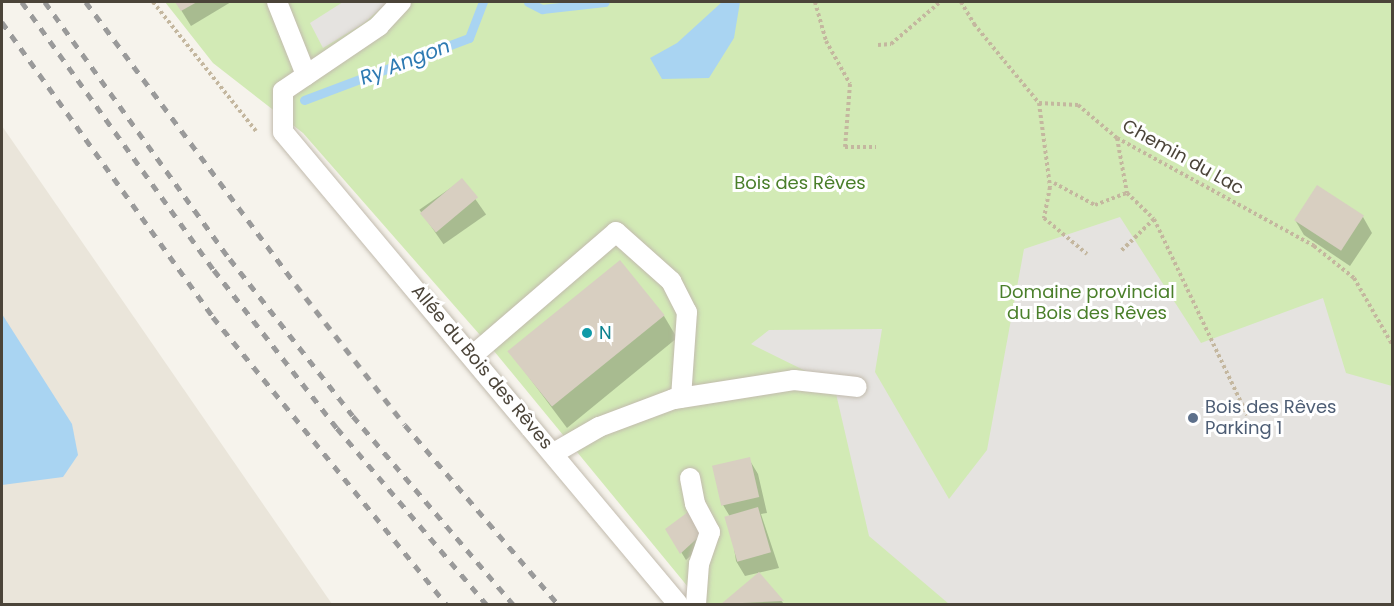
<!DOCTYPE html>
<html>
<head>
<meta charset="utf-8">
<style>
	body { margin:0 }
	#map { position:relative; width:1394px; height:606px; overflow:hidden; background:#f6f3ec; font-family:Poppins,sans-serif }
	div>[style] { position:absolute }
	[style*='--x'] { left:calc(var(--x)*1px); top:calc(var(--y)*1px); width:calc(var(--w)*1px); rotate:calc(var(--a)*1deg) }
	.residential>* { inset:0; background:#eae5da }
	.green>* { inset:0; background:#d2eab5 }
	.parking>* { inset:0; background:#e5e3e0 }
	.water>* { inset:0; background:#a9d4f2 }
	.shadow>* { inset:0; background:#0003; transform-origin:0 0 }
	.stream>* { height:9px; margin:-4.5px; padding:0 4.5px; transform-origin:4.5px; border-radius:4.5px; background:#a9d4f2 }
	.building>* { inset:0; background:#d8cfc1; transform-origin:0 0 }
	.path>* { height:4px; margin-top:-2px; transform-origin:0; background:repeating-linear-gradient(90deg,#c4b79f 0 3px,transparent 0 6px) }
	.roads { filter:drop-shadow(0 0 2px #c2bbae) drop-shadow(0 0 2px #c2bbae) }
	.lane>* { height:20px; margin:-10px; padding:0 10px; transform-origin:10px; border-radius:10px; background:#fff }
	.rail>* { height:4.5px; margin-top:-2.25px; transform-origin:0; background:repeating-linear-gradient(90deg,#9a9a9a 0 8px,transparent 0 16px) }
	.dots>* { width:16px; height:16px; translate:-50% -50%; box-sizing:border-box; border:3px solid #fff; border-radius:50% }
	span { translate:-50% -50%; white-space:nowrap; text-align:center; line-height:1.15; -webkit-text-stroke:6px #fff; paint-order:stroke }
	.street-label { font-size:18px; color:#4b4439 }
	.park-label { font-size:18px; color:#4a7f2a }
	.culture-label { font-size:18px; color:#0d838f }
	.left { translate:0 -50%; text-align:left }
	.service-label { font-size:18px; color:#4e5e75 }
	.water-label { font-size:20px; color:#2e7ab2; font-style:italic }
	.frame { position:absolute; inset:0; border:3px solid #4b4439; pointer-events:none }
</style>
</head>
<body>
<div id="map">
	<div class="residential">
		<i style="clip-path:polygon(2px 126px,332px 604px,2px 604px)"></i>
	</div>
	<div class="green">
		<i style="clip-path:polygon(165px 2px,1392px 2px,1392px 604px,702px 604px,494px 351px,303px 133px,213px 63px)"></i>
	</div>
	<div class="parking">
		<i style="clip-path:polygon(343px 2px,388px 2px,364px 23px,323px 48px,310px 23px)"></i>
		<i style="clip-path:polygon(1120px 217px,1201px 343px,1323px 298px,1346px 373px,1392px 386px,1392px 604px,949px 604px,869px 536px,834px 385px,751px 344px,769px 330px,882px 329px,875px 372px,949px 499px,987px 450px,1024px 249px)"></i>
	</div>
	<div class="water">
		<i style="clip-path:polygon(722px 2px,740px 2px,734px 38px,709px 78px,662px 79px,650px 58px,677px 43px)"></i>
		<i style="clip-path:polygon(2px 314px,72px 424px,78px 455px,63px 477px,2px 485px)"></i>
	</div>
	<div class="shadow">
		<i style="clip-path:polygon(176px 2px,231px 2px,191px 26px)"></i>
		<i style="left:462px;top:180px;width:42px;height:52px;rotate:55deg"></i>
		<i style="clip-path:polygon(1363px 217px,1372px 233px,1350px 266px,1304px 235px,1295px 220px)"></i>
		<i style="clip-path:polygon(620px 262px,664px 316px,677px 338px,567px 428px,510px 352px)"></i>
		<i style="clip-path:polygon(749px 459px,758px 474px,767px 513px,761px 514px,779px 568px,745px 576px,736px 561px,729px 515px,723px 505px)"></i>
		<i style="clip-path:polygon(688px 515px,707px 541px,686px 560px,667px 529px)"></i>
		<i style="clip-path:polygon(759px 574px,784px 604px,723px 604px)"></i>
	</div>
	<div class="stream">
		<i style="--x:528;--y:2;--w:16;--a:27"></i>
		<i style="--x:542;--y:9;--w:63;--a:-6.3"></i>
		<i style="--x:304;--y:100;--w:176;--a:-20.6"></i>
		<i style="--x:469;--y:38;--w:39;--a:-69"></i>
	</div>
	<div class="building">
		<i style="clip-path:polygon(175px 2px,197px 2px,181px 11px)"></i>
		<i style="left:462px;top:178px;width:25px;height:55px;rotate:50deg"></i>
		<i style="left:1317px;top:185px;width:56px;height:42px;rotate:33deg"></i>
		<i style="left:620px;top:260px;width:71px;height:145px;rotate:51deg"></i>
		<i style="left:750px;top:457px;width:41px;height:39px;rotate:77deg"></i>
		<i style="left:758px;top:507px;width:47px;height:35px;rotate:74deg"></i>
		<i style="clip-path:polygon(688px 512px,703px 533px,680px 554px,665px 529px)"></i>
		<i style="clip-path:polygon(759px 572px,784px 601px,721px 604px)"></i>
	</div>
	<div class="path">
		<i style="--x:153;--y:2;--w:165;--a:51.4"></i>
		<i style="--x:815;--y:2;--w:41;--a:74.2"></i>
		<i style="--x:826;--y:41;--w:49;--a:60.8"></i>
		<i style="--x:850;--y:84;--w:63;--a:94.5"></i>
		<i style="--x:845;--y:147;--w:31;--a:0"></i>
		<i style="--x:961;--y:2;--w:26;--a:59"></i>
		<i style="--x:974;--y:24;--w:102;--a:50.6"></i>
		<i style="--x:1039;--y:103;--w:39;--a:3"></i>
		<i style="--x:1078;--y:105;--w:51;--a:40.2"></i>
		<i style="--x:1117;--y:138;--w:225;--a:28.7"></i>
		<i style="--x:1314;--y:246;--w:51;--a:38.7"></i>
		<i style="--x:1354;--y:278;--w:76;--a:60.1"></i>
		<i style="--x:878;--y:45;--w:13;--a:-4"></i>
		<i style="--x:891;--y:44;--w:65;--a:-40.6"></i>
		<i style="--x:1039;--y:103;--w:85;--a:82.5"></i>
		<i style="--x:1050;--y:187;--w:32;--a:101"></i>
		<i style="--x:1044;--y:218;--w:56;--a:39.9"></i>
		<i style="--x:1117;--y:138;--w:56;--a:79.7"></i>
		<i style="--x:1127;--y:193;--w:37;--a:44"></i>
		<i style="--x:1154;--y:219;--w:46;--a:135.9"></i>
		<i style="--x:1054;--y:183;--w:47;--a:28.2"></i>
		<i style="--x:1095;--y:205;--w:34;--a:-21"></i>
		<i style="--x:1154;--y:219;--w:217;--a:64.6"></i>
	</div>
	<div class="roads">
		<div class="lane">
			<i style="--x:277;--y:2;--w:79;--a:68.3"></i>
			<i style="--x:401;--y:2;--w:33;--a:133"></i>
			<i style="--x:379;--y:26;--w:116;--a:145.9"></i>
			<i style="--x:283;--y:91;--w:41;--a:90"></i>
			<i style="--x:283;--y:132;--w:615;--a:50.08"></i>
			<i style="--x:472;--y:356;--w:190;--a:-40.7"></i>
			<i style="--x:616;--y:232;--w:74;--a:41.7"></i>
			<i style="--x:671;--y:281;--w:35;--a:63"></i>
			<i style="--x:687;--y:312;--w:86;--a:94"></i>
			<i style="--x:554;--y:453;--w:52;--a:-30"></i>
			<i style="--x:599;--y:427;--w:80;--a:-20.5"></i>
			<i style="--x:674;--y:399;--w:121;--a:-9"></i>
			<i style="--x:794;--y:380;--w:63;--a:6.3"></i>
			<i style="--x:690;--y:478;--w:26;--a:79"></i>
			<i style="--x:695;--y:504;--w:32;--a:62"></i>
			<i style="--x:710;--y:532;--w:34;--a:109"></i>
			<i style="--x:699;--y:564;--w:40;--a:94.3"></i>
		</div>
	</div>
	<div class="rail">
		<i style="--x:22;--y:2;--w:330;--a:54.4"></i>
		<i style="--x:214;--y:270;--w:200;--a:52.1"></i>
		<i style="--x:337;--y:428;--w:231;--a:49.7"></i>
		<i style="--x:45;--y:2;--w:317;--a:54.3"></i>
		<i style="--x:230;--y:259;--w:199;--a:51.9"></i>
		<i style="--x:353;--y:416;--w:247;--a:49.6"></i>
		<i style="--x:86;--y:2;--w:352;--a:53.4"></i>
		<i style="--x:296;--y:285;--w:177;--a:52.1"></i>
		<i style="--x:405;--y:425;--w:235;--a:49.5"></i>
		<i style="--x:2;--y:22;--w:363;--a:54.4"></i>
		<i style="--x:213;--y:317;--w:370;--a:50.9"></i>
	</div>
	<div class="dots">
		<i style="left:587px;top:333px;background:#0f9aa8"></i>
		<i style="left:1193px;top:418px;background:#5c6f8a"></i>
	</div>
	<div class="street-label">
		<span style="left:1183px;top:157px;rotate:29deg">Chemin du Lac</span>
		<span style="left:482px;top:367px;rotate:50deg">Allée du Bois des Rêves</span>
	</div>
	<div class="park-label">
		<span style="left:800px;top:183px">Bois des Rêves</span>
		<span style="left:1087px;top:303px">Domaine provincial<br>du Bois des Rêves</span>
	</div>
	<div class="culture-label">
		<span class="left" style="left:599px;top:333px">N</span>
	</div>
	<div class="service-label">
		<span class="left" style="left:1205px;top:418px">Bois des Rêves<br>Parking 1</span>
	</div>
	<div class="water-label">
		<span style="left:405px;top:62px;rotate:-21deg">Ry Angon</span>
	</div>
	<div class="frame"></div>
</div>
</body>
</html>
